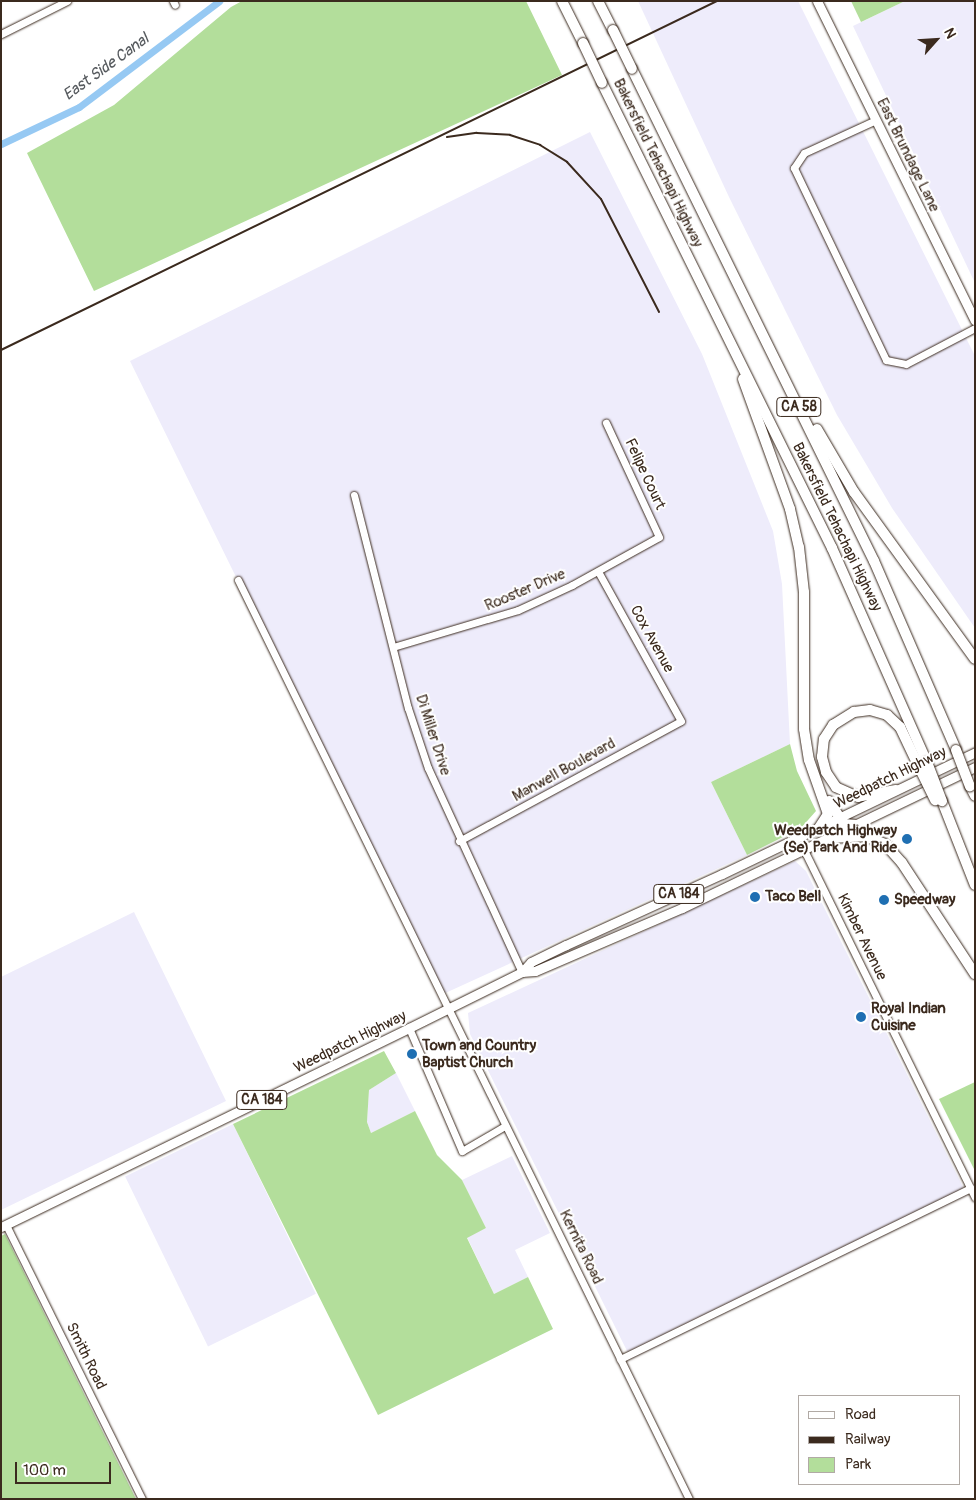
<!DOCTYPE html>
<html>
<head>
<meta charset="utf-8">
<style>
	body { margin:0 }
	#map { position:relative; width:976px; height:1500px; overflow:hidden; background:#fff; font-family:Pangolin,sans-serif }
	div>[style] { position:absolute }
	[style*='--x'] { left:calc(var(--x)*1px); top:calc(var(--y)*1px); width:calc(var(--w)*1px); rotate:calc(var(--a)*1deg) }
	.built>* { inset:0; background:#eeecfb; transform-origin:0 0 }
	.green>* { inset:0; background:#b3de9b }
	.canal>* { height:7px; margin:-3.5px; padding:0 3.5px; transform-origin:3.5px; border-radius:3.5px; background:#96c9f3 }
	.roads { filter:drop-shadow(0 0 1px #3b2a1e) drop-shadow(0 0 1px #3b2a1e) }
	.minor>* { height:7px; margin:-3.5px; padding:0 3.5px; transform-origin:3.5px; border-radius:3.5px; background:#fff }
	.major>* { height:9px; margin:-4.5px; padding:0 4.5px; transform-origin:4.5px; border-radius:4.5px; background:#fff }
	.highway>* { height:10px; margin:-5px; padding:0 5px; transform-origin:5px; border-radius:5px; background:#fff }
	.rail>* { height:2px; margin:-1px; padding:0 1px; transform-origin:1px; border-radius:1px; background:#3b2a1e }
	.bridges { filter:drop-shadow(0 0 1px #3b2a1e) drop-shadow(0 0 1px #3b2a1e) }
	.highway-bridge>* { height:10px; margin:-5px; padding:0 5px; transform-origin:5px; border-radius:5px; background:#fff }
	.dots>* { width:14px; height:14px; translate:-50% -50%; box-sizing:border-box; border:2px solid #fff; border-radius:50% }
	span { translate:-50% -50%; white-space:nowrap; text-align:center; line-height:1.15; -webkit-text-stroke:4px #fff; paint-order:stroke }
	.shield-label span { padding:1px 4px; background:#fff; border:1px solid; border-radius:4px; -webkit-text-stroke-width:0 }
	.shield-label { font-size:14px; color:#3b2a1e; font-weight:700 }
	.street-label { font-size:15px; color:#3b2a1e }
	.poi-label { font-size:15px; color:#3b2a1e; font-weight:700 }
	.right { translate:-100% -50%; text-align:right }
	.left { translate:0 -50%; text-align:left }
	.water-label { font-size:16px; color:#565a5e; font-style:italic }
	.frame { position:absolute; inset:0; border:2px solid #3b2a1e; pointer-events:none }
	.legend { position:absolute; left:798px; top:1395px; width:162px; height:90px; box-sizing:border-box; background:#fff; border:1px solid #b1aaa5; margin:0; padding:6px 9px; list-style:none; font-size:15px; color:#3b2a1e }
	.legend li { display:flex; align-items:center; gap:10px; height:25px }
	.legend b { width:25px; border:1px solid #b1aaa5 }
	.north { position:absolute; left:911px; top:15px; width:50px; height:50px; -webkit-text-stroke:4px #fff; paint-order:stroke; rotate:64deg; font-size:14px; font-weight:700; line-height:20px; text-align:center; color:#3b2a1e }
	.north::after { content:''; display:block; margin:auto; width:18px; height:22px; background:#3b2a1e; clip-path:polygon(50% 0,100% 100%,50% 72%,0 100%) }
	.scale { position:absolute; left:15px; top:1462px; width:96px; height:22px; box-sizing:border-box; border:2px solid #3b2a1e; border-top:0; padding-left:6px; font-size:15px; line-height:18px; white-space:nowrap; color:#3b2a1e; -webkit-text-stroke:4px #fff; paint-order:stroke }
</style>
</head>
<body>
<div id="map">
	<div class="built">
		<i style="clip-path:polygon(638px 1px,798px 1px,975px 356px,975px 628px,892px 508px,837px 415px,729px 197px)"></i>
		<i style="clip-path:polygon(905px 1px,975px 1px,975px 283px,853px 26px)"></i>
		<i style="clip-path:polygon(590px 132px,702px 354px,773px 531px,782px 584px,790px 744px,711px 782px,747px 855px,441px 995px,130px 361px)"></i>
		<i style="clip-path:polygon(795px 861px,806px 871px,967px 1195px,631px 1359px,470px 1034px,468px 1013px)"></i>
		<i style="clip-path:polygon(134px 912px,226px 1101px,1px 1210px,1px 977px)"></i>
		<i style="clip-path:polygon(396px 1073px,415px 1111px,371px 1133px,367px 1122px,369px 1090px)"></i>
		<i style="left:233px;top:1124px;width:189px;height:120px;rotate:64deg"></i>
		<i style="clip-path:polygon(512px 1156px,550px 1233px,515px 1250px,528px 1277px,494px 1294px,467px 1237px,486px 1228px,462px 1180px)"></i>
	</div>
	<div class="green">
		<i style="clip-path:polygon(242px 1px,526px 1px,562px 75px,94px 291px,27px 153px,114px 105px,231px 7px)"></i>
		<i style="clip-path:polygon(851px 1px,905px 1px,861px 22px)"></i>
		<i style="clip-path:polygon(790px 744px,797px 771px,816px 811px,801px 828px,747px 855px,711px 782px)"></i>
		<i style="clip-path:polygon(384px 1051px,396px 1073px,369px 1090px,367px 1122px,371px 1133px,415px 1111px,437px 1155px,462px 1180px,486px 1228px,467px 1238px,494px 1294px,528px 1277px,553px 1329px,378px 1415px,233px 1124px)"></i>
		<i style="clip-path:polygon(975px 1082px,975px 1171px,939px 1099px)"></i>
		<i style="clip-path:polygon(5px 1234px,136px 1499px,1px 1499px,1px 1236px)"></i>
	</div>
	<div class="canal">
		<i style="--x:1;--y:144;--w:86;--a:-25.4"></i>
		<i style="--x:79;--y:107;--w:176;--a:-37.1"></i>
	</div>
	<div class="roads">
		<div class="minor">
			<i style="--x:173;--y:1;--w:4;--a:63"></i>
			<i style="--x:1;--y:34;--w:74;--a:-26.6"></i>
			<i style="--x:876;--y:120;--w:79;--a:155.4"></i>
			<i style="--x:804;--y:153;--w:18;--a:124"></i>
			<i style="--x:794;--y:168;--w:213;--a:64.4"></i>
			<i style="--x:886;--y:360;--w:20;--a:11"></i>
			<i style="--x:906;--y:364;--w:78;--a:-27.6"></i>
			<i style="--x:354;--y:495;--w:220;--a:75.8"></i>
			<i style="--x:408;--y:708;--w:63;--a:71.6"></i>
			<i style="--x:428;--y:768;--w:225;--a:65.3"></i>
			<i style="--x:238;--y:580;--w:1024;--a:63.86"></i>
			<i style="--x:393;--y:647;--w:130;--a:-16.5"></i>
			<i style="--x:518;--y:610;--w:60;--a:-24.8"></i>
			<i style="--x:572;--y:585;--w:99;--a:-28.9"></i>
			<i style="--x:659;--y:537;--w:126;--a:-114.9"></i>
			<i style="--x:459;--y:841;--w:252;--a:-28.4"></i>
			<i style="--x:681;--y:721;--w:171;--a:-119"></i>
			<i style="--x:804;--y:850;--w:387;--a:63.8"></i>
			<i style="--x:409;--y:1028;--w:134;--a:66.7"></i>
			<i style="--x:462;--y:1151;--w:50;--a:-30.2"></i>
			<i style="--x:6;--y:1225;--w:306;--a:63.6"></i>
			<i style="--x:620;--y:1359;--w:390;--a:-26"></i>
		</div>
		<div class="major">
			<i style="--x:817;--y:1;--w:356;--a:63.7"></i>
			<i style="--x:522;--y:972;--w:13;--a:-4"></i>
			<i style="--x:535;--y:971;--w:160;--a:-23.2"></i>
			<i style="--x:682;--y:908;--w:325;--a:-25.7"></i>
			<i style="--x:1;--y:1227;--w:454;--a:-26"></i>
			<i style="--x:409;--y:1028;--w:126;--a:-26.4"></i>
			<i style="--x:522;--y:972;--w:13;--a:-48"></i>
			<i style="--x:531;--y:962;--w:39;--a:-26"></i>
			<i style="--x:566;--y:945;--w:171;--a:-24.5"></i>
			<i style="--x:722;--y:874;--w:281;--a:-25.7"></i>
		</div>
		<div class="highway">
			<i style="--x:562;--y:1;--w:47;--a:63.4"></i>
			<i style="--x:598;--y:1;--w:33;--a:63"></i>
			<i style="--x:632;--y:69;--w:548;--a:63.81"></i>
			<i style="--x:874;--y:561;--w:206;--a:66.5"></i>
			<i style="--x:602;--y:83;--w:519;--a:63.68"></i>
			<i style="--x:832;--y:548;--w:234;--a:66.1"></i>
			<i style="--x:743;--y:379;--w:138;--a:70.1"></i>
			<i style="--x:790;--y:509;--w:39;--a:77"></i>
			<i style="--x:799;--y:547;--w:45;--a:83.7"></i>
			<i style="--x:804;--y:592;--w:137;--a:90"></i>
			<i style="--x:804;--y:729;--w:31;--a:81"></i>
			<i style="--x:809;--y:760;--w:57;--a:70.6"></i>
			<i style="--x:828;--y:814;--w:17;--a:123"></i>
			<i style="--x:817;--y:429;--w:73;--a:59.6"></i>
			<i style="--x:854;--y:492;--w:206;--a:54.1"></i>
			<i style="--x:970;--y:786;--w:11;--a:63"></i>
			<i style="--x:896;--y:790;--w:39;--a:170"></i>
			<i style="--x:858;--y:797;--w:24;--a:-156"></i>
			<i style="--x:836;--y:787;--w:18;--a:-124"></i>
			<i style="--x:826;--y:772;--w:16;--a:-105"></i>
			<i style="--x:822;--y:757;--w:18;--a:-84"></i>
			<i style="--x:824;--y:739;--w:17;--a:-57"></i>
			<i style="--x:833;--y:725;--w:25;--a:-32"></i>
			<i style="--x:854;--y:712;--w:16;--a:-7"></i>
			<i style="--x:870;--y:710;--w:18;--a:16"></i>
			<i style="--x:887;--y:715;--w:18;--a:43"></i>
			<i style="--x:900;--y:727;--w:44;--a:64.6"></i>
			<i style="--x:829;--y:801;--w:27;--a:57"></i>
			<i style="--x:844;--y:824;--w:12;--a:5"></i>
			<i style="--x:942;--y:801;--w:90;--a:68.6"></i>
			<i style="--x:830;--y:838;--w:35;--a:-3"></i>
			<i style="--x:865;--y:836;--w:22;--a:22"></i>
			<i style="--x:885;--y:844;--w:25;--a:48"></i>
			<i style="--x:902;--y:863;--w:133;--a:56.7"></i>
		</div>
	</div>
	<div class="rail">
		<i style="--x:447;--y:137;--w:30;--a:-8"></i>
		<i style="--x:477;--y:133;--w:33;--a:3"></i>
		<i style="--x:510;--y:135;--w:32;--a:18"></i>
		<i style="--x:540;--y:145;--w:32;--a:32"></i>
		<i style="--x:567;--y:162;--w:50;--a:47.4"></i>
		<i style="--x:601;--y:199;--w:127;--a:62.8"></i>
		<i style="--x:1;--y:350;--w:797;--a:-25.99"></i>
	</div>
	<div class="bridges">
		<div class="highway-bridge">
			<i style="--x:613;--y:30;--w:43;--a:64"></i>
			<i style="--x:583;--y:43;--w:44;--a:64.6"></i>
			<i style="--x:956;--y:750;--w:39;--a:69"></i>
			<i style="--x:927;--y:762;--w:42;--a:69"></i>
			<i style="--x:919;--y:767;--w:37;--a:64"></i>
		</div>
	</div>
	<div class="dots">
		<i style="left:907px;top:839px;background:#1f6fb2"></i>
		<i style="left:755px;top:897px;background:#1f6fb2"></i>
		<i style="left:884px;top:900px;background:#1f6fb2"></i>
		<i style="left:861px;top:1017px;background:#1f6fb2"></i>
		<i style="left:412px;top:1054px;background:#1f6fb2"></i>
	</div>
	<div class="shield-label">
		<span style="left:799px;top:407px">CA 58</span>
		<span style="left:679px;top:894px">CA 184</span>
		<span style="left:262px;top:1100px">CA 184</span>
	</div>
	<div class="street-label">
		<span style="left:908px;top:155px;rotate:64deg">East Brundage Lane</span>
		<span style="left:658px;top:163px;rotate:64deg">Bakersfield Tehachapi Highway</span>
		<span style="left:645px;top:474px;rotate:65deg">Felipe Court</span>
		<span style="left:837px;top:527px;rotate:64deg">Bakersfield Tehachapi Highway</span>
		<span style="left:525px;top:590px;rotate:-23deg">Rooster Drive</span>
		<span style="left:652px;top:639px;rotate:61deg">Cox Avenue</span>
		<span style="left:433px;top:735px;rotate:72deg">Di Miller Drive</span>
		<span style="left:564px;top:770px;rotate:-29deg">Manwell Boulevard</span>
		<span style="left:890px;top:778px;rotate:-26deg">Weedpatch Highway</span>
		<span style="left:862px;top:937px;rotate:64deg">Kimber Avenue</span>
		<span style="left:350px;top:1042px;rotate:-26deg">Weedpatch Highway</span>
		<span style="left:581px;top:1247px;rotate:64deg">Kernita Road</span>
		<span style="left:86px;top:1356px;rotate:64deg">Smith Road</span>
	</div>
	<div class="poi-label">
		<span class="right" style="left:897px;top:839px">Weedpatch Highway<br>(Se) Park And Ride</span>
		<span class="left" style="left:765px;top:897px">Taco Bell</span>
		<span class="left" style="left:894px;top:900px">Speedway</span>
		<span class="left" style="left:871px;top:1017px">Royal Indian<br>Cuisine</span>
		<span class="left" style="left:422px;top:1054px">Town and Country<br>Baptist Church</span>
	</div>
	<div class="water-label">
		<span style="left:106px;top:67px;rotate:-36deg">East Side Canal</span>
	</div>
	<div class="frame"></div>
	<ul class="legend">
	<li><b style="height:6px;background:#fff"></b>Road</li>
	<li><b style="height:6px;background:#3b2a1e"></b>Railway</li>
	<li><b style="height:14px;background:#b3de9b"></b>Park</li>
	</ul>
	<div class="north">N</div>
	<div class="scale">100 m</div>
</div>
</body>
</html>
